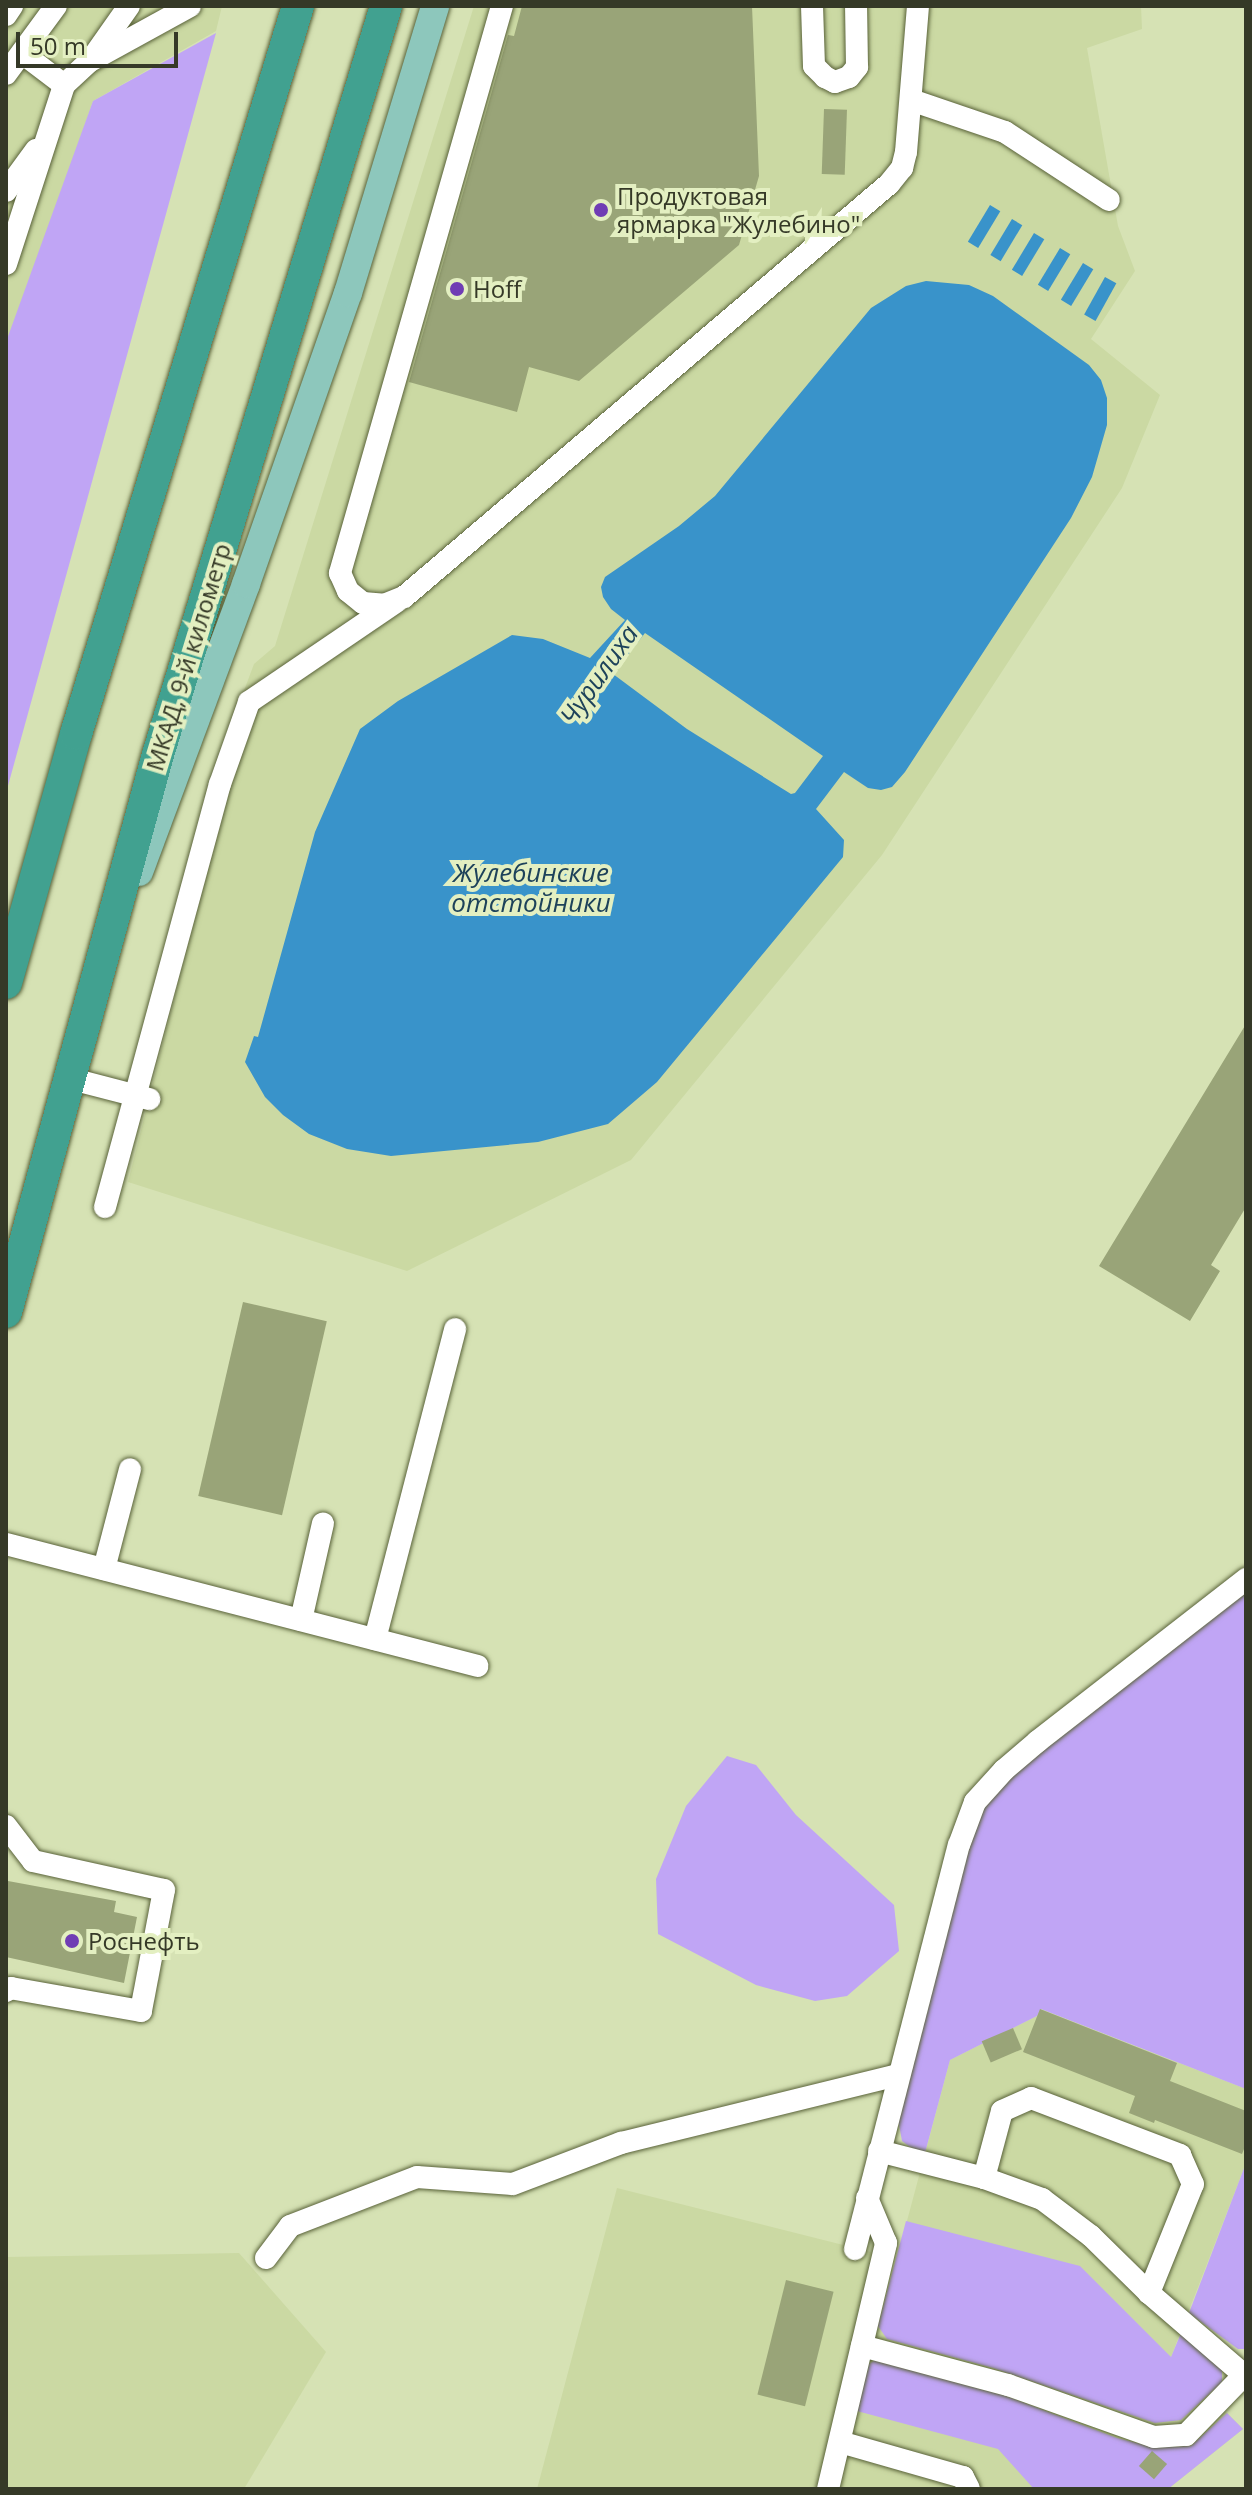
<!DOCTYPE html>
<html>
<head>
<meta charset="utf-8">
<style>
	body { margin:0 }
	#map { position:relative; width:1252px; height:2495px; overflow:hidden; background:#d6e2b4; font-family:"Open Sans",sans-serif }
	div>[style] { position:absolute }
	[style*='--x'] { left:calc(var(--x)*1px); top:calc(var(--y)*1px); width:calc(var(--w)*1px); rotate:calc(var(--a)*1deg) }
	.built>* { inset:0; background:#cbd9a3 }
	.green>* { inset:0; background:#c0a5f5 }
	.water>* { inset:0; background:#3993ca; transform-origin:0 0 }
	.building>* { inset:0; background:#99a478; transform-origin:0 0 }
	.roads { filter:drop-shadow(0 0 2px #596239) drop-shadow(0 0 2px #596239) }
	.minor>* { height:22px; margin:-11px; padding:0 11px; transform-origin:11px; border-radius:11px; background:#fff }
	.major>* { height:28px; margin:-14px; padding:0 14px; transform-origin:14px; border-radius:14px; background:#8dc7bc }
	.highway>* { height:32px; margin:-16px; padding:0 16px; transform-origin:16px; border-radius:16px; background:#41a190 }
	.dots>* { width:22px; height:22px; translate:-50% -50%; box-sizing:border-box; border:4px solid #e3efc1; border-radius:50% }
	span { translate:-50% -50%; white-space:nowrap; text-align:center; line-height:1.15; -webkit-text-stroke:8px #e3efc1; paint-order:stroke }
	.poi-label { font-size:24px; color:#353927 }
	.left { translate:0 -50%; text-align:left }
	.street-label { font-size:24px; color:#353927 }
	.water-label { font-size:26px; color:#1d425a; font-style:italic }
	.frame { position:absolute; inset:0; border:8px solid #353927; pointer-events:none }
	.scale { position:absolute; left:16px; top:32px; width:162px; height:36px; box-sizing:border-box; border:4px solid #353927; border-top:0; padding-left:10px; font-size:24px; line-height:28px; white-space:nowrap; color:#353927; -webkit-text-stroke:6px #e3efc1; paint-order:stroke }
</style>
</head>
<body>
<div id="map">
	<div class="built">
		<i style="clip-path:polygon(6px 6px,222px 6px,216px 31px,93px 101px,6px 354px)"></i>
		<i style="clip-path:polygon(474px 6px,1141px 6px,1142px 29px,1087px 48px,1118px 226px,1135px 271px,1091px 339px,1160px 395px,1122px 488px,882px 855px,631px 1160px,407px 1271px,128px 1182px,223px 805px,204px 797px,254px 664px,275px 646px)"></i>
		<i style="clip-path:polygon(1040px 2009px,1246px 2089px,1246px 2163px,1171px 2357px,1243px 2429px,1168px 2489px,537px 2489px,617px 2188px,875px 2253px,857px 2408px,950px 2060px,1037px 2016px)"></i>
		<i style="clip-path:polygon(239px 2253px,326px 2352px,244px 2489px,6px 2489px,6px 2257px)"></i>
	</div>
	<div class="green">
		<i style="clip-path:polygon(216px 33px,6px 793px,6px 342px,93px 101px)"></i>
		<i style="clip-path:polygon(1246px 1593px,1246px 2089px,1041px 2009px,1037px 2016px,950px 2060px,925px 2153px,910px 2147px,902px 2141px,898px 2119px,967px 1848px,983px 1808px,1009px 1777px)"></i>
		<i style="clip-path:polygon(727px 1756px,756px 1765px,796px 1815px,894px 1905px,899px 1951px,847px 1996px,815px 2001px,756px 1985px,658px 1934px,656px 1879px,686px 1806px)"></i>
		<i style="clip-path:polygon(1246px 2163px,1246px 2349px,1238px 2349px,1189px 2313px)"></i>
		<i style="clip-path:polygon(906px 2221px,1080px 2266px,1171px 2357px,1181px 2333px,1222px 2370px,1222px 2382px,1181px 2420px,1155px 2423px,993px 2368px,887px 2339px,878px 2326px)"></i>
		<i style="clip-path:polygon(875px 2360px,1006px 2396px,1117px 2438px,1153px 2447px,1191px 2446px,1227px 2413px,1243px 2429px,1168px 2489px,1034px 2489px,998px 2449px,857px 2411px,869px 2364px)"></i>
	</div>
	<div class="water">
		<i style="left:990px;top:205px;width:12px;height:43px;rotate:31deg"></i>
		<i style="left:1012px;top:219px;width:12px;height:42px;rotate:31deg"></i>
		<i style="left:1034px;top:233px;width:12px;height:43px;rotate:31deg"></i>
		<i style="left:1060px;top:248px;width:12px;height:43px;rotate:31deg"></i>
		<i style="left:1083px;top:263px;width:12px;height:43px;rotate:31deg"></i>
		<i style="left:1105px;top:277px;width:13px;height:43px;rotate:29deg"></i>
		<i style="clip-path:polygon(evenodd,926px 281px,969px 285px,993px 296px,1089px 365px,1101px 380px,1107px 398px,1107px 425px,1092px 477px,1071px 518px,905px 772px,892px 787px,881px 790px,868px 788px,844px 772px,816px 809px,844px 840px,843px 857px,657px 1082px,608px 1124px,538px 1142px,391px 1156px,347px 1149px,309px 1134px,283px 1115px,265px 1097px,245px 1062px,254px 1036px,258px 1037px,315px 832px,360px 729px,398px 701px,512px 635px,543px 639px,590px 658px,625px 620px,611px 609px,603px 597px,601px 587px,605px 577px,679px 526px,715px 496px,871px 308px,906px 286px,926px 281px,645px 633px,823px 756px,795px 793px,791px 794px,687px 729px,613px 674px,645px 633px)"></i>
	</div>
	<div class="building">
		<i style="clip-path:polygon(522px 6px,752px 6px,759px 176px,739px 245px,579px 381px,529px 367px,517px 412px,409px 382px,508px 35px,514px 36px)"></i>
		<i style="left:824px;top:109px;width:23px;height:65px;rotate:2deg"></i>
		<i style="clip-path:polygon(1246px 1024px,1246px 1207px,1211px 1265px,1220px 1271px,1190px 1321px,1099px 1266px)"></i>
		<i style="left:243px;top:1302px;width:86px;height:199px;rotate:13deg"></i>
		<i style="clip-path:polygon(8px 1881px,116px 1901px,114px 1912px,137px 1917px,124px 1983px,6px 1957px)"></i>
		<i style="clip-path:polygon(1040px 2009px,1177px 2063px,1170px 2081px,1246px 2111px,1246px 2144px,1242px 2154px,1155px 2120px,1154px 2123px,1129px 2113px,1135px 2096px,1023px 2052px)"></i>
		<i style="left:1013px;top:2028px;width:23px;height:34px;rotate:67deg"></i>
		<i style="left:786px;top:2280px;width:49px;height:118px;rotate:14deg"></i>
		<i style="left:1152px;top:2451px;width:20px;height:20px;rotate:41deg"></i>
	</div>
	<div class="roads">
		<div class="minor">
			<i style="--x:502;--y:6;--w:590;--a:105.95"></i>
			<i style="--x:340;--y:573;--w:20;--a:66"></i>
			<i style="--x:348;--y:591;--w:19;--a:39"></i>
			<i style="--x:363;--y:603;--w:21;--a:5"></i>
			<i style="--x:384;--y:605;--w:22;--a:-22"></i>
			<i style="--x:404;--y:597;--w:637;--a:-40.42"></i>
			<i style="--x:889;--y:184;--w:21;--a:-51"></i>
			<i style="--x:902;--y:168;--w:16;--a:-76"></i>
			<i style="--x:906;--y:152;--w:146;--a:-85.3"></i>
			<i style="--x:812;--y:6;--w:60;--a:88.1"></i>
			<i style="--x:814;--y:66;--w:16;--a:45"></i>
			<i style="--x:825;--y:77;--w:11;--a:27"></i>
			<i style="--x:835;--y:82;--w:15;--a:-20"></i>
			<i style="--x:849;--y:77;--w:13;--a:-51"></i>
			<i style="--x:857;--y:67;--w:61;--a:-90.9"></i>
			<i style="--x:6;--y:15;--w:11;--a:-56"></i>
			<i style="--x:22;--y:53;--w:53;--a:37.3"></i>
			<i style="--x:93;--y:57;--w:62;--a:-54.8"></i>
			<i style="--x:6;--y:74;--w:84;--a:-53.7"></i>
			<i style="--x:911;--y:100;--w:99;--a:18.8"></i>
			<i style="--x:1005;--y:132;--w:124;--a:33.2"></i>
			<i style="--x:6;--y:191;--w:51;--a:-53.8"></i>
			<i style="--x:6;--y:264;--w:188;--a:-72"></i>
			<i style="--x:64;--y:85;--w:35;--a:-43"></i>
			<i style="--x:90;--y:61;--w:114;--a:-28.8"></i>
			<i style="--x:68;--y:1078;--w:84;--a:14.5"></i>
			<i style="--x:105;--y:1207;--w:438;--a:-74.8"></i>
			<i style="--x:220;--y:784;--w:87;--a:-70.5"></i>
			<i style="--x:249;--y:702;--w:178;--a:-34.2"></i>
			<i style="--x:6;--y:1544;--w:487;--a:14.5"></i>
			<i style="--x:104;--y:1569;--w:103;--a:-75.4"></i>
			<i style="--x:301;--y:1620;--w:99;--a:-77.2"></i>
			<i style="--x:375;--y:1639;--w:320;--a:-75.5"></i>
			<i style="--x:6;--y:1826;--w:44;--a:52.4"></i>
			<i style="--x:33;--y:1861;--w:134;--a:12.5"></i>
			<i style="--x:164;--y:1890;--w:123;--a:100.8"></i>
			<i style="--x:141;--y:2011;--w:132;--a:-170"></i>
			<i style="--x:11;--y:1988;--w:6;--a:149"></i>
			<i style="--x:879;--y:2151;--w:108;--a:14.4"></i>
			<i style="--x:984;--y:2178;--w:62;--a:19.9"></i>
			<i style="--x:1042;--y:2199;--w:61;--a:37.1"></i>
			<i style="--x:1091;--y:2236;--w:81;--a:44.5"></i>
			<i style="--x:1149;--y:2293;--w:125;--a:40.8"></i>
			<i style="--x:984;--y:2178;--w:69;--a:-75"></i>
			<i style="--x:1002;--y:2111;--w:32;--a:-24"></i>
			<i style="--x:1031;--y:2098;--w:160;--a:20.9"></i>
			<i style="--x:1180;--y:2155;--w:32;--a:66"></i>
			<i style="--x:1193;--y:2184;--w:118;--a:112"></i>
			<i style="--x:855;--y:2249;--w:417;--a:-75.6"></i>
			<i style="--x:959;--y:1845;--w:46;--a:-69.6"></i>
			<i style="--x:975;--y:1802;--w:43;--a:-47.8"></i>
			<i style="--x:1004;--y:1770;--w:45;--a:-40.5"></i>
			<i style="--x:1038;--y:1741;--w:264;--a:-37.9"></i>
			<i style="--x:266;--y:2258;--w:40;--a:-53"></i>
			<i style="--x:290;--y:2226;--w:136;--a:-21.1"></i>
			<i style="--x:417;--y:2177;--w:96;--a:4.2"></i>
			<i style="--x:513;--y:2184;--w:116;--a:-20.8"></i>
			<i style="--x:621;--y:2143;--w:284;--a:-13.8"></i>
			<i style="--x:862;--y:2346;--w:151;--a:15"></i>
			<i style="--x:1008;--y:2385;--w:155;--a:19.6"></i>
			<i style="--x:1154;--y:2437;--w:32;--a:-4"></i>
			<i style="--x:1186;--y:2435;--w:86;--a:-45.9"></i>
			<i style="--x:840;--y:2442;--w:128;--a:15.9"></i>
			<i style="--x:963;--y:2477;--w:13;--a:63"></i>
			<i style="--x:828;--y:2489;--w:253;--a:-76.7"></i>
			<i style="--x:886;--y:2243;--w:49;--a:-112.9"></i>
		</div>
		<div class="major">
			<i style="--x:139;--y:872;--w:307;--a:-69.6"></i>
			<i style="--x:246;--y:584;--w:308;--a:-70.7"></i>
			<i style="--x:348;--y:293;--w:300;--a:-73.1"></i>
		</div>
		<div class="highway">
			<i style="--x:6;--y:983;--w:259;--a:-74.3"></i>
			<i style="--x:76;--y:734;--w:761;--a:-73.04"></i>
			<i style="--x:6;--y:1312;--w:574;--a:-74.75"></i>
			<i style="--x:157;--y:758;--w:786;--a:-73.06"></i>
		</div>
	</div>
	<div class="dots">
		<i style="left:601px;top:210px;background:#703db4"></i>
		<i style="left:457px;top:289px;background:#703db4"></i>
		<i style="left:72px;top:1941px;background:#703db4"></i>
	</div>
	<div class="poi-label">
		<span class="left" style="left:617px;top:210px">Продуктовая<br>ярмарка "Жулебино"</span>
		<span class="left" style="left:473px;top:289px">Hoff</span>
		<span class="left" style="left:88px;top:1941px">Роснефть</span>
	</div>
	<div class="street-label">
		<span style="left:188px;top:657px;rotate:-73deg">МКАД, 9-й километр</span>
	</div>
	<div class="water-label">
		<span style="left:599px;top:675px;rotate:-55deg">Чурилиха</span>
		<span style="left:531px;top:888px">Жулебинские<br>отстойники</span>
	</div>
	<div class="frame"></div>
	<div class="scale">50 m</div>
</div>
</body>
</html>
